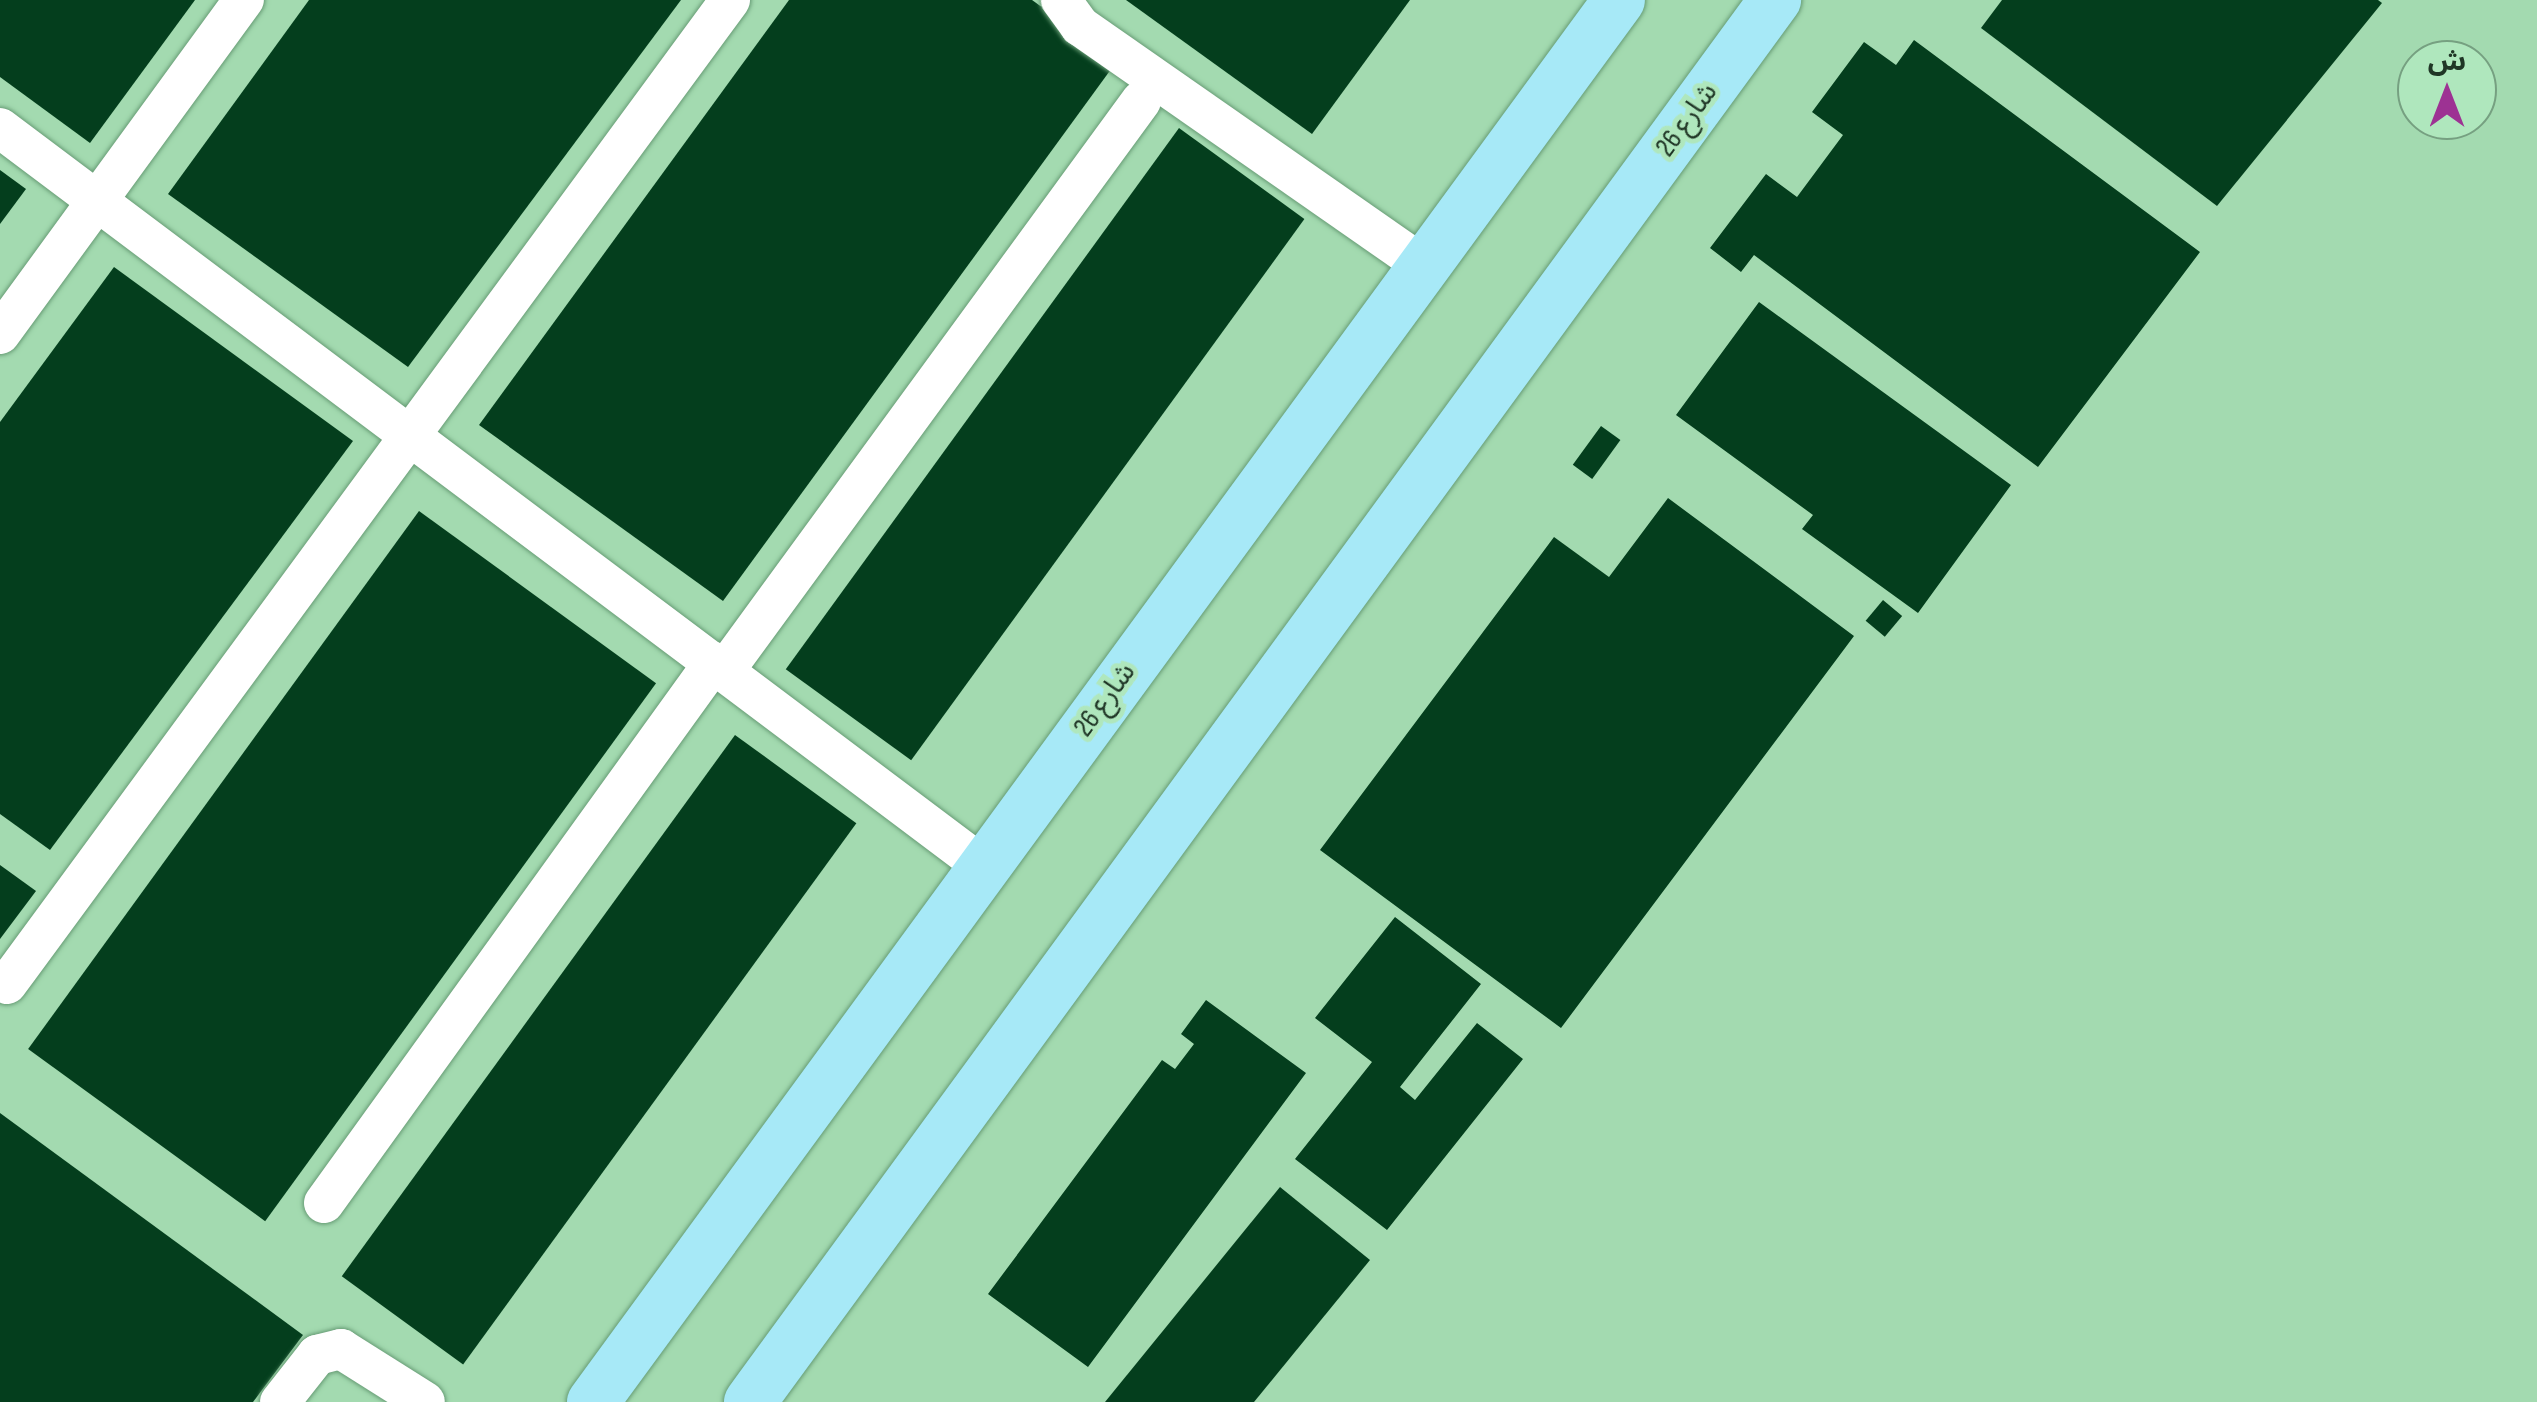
<!DOCTYPE html>
<html>
<head>
<meta charset="utf-8">
<style>
	body { margin:0 }
	#map { position:relative; width:2537px; height:1402px; overflow:hidden; background:#a3dab0; font-family:"Sofia Sans Condensed","Noto Sans Arabic",sans-serif }
	div>[style] { position:absolute }
	[style*='--x'] { left:calc(var(--x)*1px); top:calc(var(--y)*1px); width:calc(var(--w)*1px); rotate:calc(var(--a)*1deg) }
	.building>* { inset:0; background:#043e1d; transform-origin:0 0 }
	.roads { filter:drop-shadow(0 0 2px #679c75) drop-shadow(0 0 2px #679c75) }
	.minor>* { height:40px; margin:-20px; padding:0 20px; transform-origin:20px; border-radius:20px; background:#fff }
	.major>* { height:52px; margin:-26px; padding:0 26px; transform-origin:26px; border-radius:26px; background:#a7e9f7 }
	span { translate:-50% -50%; white-space:nowrap; text-align:center; line-height:1.15; -webkit-text-stroke:10px #afe7bd; paint-order:stroke }
	.street-label { font-size:28px; color:#203626 }
	.north { position:absolute; left:2397px; top:40px; width:100px; height:100px; box-sizing:border-box; background:#afe7bd; border:2px solid #76a081; border-radius:50%; rotate:0deg; font-size:28px; font-weight:700; line-height:40px; text-align:center; color:#203626 }
	.north::after { content:''; display:block; margin:auto; width:35px; height:45px; background:#9d3293; clip-path:polygon(50% 0,100% 100%,50% 72%,0 100%) }
</style>
</head>
<body>
<div id="map">
	<div class="building">
		<i style="clip-path:polygon(0 0,195px 0,90px 143px,0 77px)"></i>
		<i style="clip-path:polygon(309px 0,681px 0,408px 367px,168px 194px)"></i>
		<i style="clip-path:polygon(789px 0,1032px 0,1117px 61px,723px 601px,479px 425px)"></i>
		<i style="clip-path:polygon(1126px 0,1410px 0,1312px 134px)"></i>
		<i style="clip-path:polygon(2002px 0,2378px 0,2382px 3px,2217px 206px,1981px 28px)"></i>
		<i style="clip-path:polygon(1914px 40px,2200px 252px,2038px 467px,1754px 255px,1741px 272px,1710px 248px,1766px 174px,1797px 197px,1843px 135px,1812px 112px,1864px 42px,1896px 65px)"></i>
		<i style="left:1179px;top:128px;width:155px;height:669px;rotate:36deg"></i>
		<i style="clip-path:polygon(0 170px,26px 189px,0 224px)"></i>
		<i style="clip-path:polygon(114px 267px,353px 441px,50px 850px,0 814px,0 422px)"></i>
		<i style="clip-path:polygon(1759px 302px,2011px 485px,1918px 613px,1802px 529px,1813px 515px,1676px 415px)"></i>
		<i style="left:1601px;top:426px;width:24px;height:48px;rotate:36deg"></i>
		<i style="clip-path:polygon(1668px 498px,1854px 636px,1561px 1028px,1320px 850px,1554px 537px,1609px 577px)"></i>
		<i style="left:419px;top:511px;width:293px;height:665px;rotate:36deg"></i>
		<i style="left:1883px;top:600px;width:25px;height:27px;rotate:40deg"></i>
		<i style="left:735px;top:735px;width:150px;height:669px;rotate:36deg"></i>
		<i style="clip-path:polygon(0 865px,36px 891px,0 939px)"></i>
		<i style="clip-path:polygon(1395px 917px,1481px 984px,1400px 1087px,1415px 1100px,1477px 1023px,1523px 1059px,1387px 1230px,1295px 1159px,1372px 1062px,1315px 1018px)"></i>
		<i style="clip-path:polygon(1206px 1000px,1306px 1073px,1088px 1367px,988px 1294px,1162px 1060px,1175px 1069px,1194px 1044px,1181px 1034px)"></i>
		<i style="clip-path:polygon(0 1113px,303px 1335px,253px 1402px,0 1402px)"></i>
		<i style="clip-path:polygon(1280px 1187px,1370px 1260px,1254px 1402px,1105px 1402px)"></i>
	</div>
	<div class="roads">
		<div class="minor">
			<i style="--x:1061;--y:0;--w:32;--a:54"></i>
			<i style="--x:1080;--y:26;--w:419;--a:34.9"></i>
			<i style="--x:0;--y:128;--w:1229;--a:36.9"></i>
			<i style="--x:0;--y:334;--w:414;--a:-53.9"></i>
			<i style="--x:725;--y:670;--w:705;--a:-53.83"></i>
			<i style="--x:7;--y:984;--w:1221;--a:-53.69"></i>
			<i style="--x:324;--y:1203;--w:667;--a:-54.21"></i>
			<i style="--x:280;--y:1402;--w:60;--a:-51.8"></i>
			<i style="--x:317;--y:1355;--w:25;--a:-14"></i>
			<i style="--x:341;--y:1349;--w:99;--a:32.2"></i>
		</div>
		<div class="major">
			<i style="--x:593;--y:1402;--w:1737;--a:-53.8"></i>
			<i style="--x:750;--y:1402;--w:1737;--a:-53.83"></i>
		</div>
	</div>
	<div class="street-label">
		<span style="left:1687px;top:120px;rotate:-54deg">شارع 26</span>
		<span style="left:1105px;top:700px;rotate:-54deg">شارع 26</span>
	</div>
	<div class="north">ش</div>
</div>
</body>
</html>
